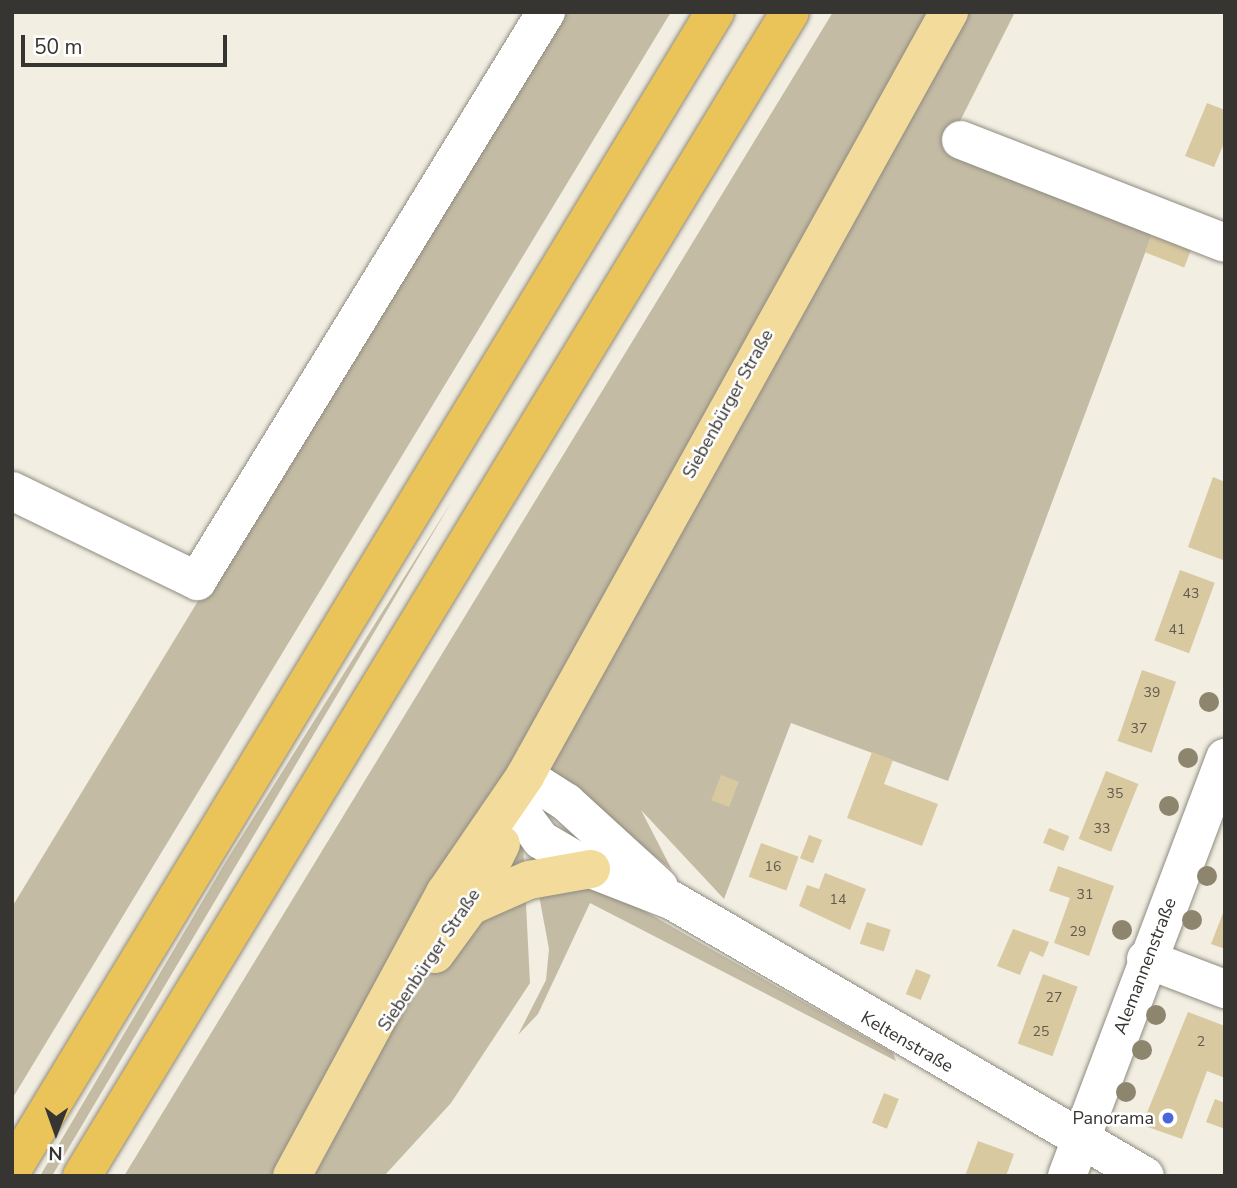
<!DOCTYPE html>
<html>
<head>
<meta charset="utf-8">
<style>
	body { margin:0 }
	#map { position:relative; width:1237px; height:1188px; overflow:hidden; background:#f2eee2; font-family:"Nunito Sans",sans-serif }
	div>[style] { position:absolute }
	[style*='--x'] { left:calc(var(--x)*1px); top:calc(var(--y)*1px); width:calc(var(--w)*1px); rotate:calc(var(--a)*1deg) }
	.green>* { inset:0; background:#c4bba4 }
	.building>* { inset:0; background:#d9c9a1; transform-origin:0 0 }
	.roads { filter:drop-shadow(0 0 2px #8f8b80) drop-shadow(0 0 2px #8f8b80) }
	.minor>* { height:38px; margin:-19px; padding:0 19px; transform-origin:19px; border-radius:19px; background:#fff }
	.major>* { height:38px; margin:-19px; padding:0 19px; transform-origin:19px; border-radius:19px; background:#f2db9b }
	.highway>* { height:38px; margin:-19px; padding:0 19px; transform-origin:19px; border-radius:19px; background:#eac359 }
	.trees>* { width:20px; height:20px; margin:-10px; border-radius:50%; background:#8d856d }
	.dots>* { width:19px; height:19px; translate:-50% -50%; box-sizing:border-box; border:4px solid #fff; border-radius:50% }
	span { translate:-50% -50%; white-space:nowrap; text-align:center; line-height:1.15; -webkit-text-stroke:5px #fff; paint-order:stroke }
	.number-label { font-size:14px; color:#605a4d }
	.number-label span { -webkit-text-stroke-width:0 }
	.street-label { font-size:18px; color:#373531 }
	.poi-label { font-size:18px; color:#373531 }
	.right { translate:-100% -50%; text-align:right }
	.frame { position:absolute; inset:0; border:14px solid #373531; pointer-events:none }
	.north { position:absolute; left:21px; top:1097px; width:70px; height:70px; -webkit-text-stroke:5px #fff; paint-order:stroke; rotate:181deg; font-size:19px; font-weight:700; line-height:28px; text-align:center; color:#373531 }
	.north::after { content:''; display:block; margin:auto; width:24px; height:32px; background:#373531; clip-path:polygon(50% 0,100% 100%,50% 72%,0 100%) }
	.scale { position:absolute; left:21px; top:35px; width:206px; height:32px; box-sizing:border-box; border:4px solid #373531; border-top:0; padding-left:9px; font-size:21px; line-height:24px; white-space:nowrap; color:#373531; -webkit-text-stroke:5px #fff; paint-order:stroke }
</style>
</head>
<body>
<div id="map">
	<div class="green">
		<i style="clip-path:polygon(556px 12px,671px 12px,12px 1099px,12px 907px)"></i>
		<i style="clip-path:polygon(833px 12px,1015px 12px,948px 145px,1154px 229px,948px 781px,791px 723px,724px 899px,641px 810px,672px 870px,518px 746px,530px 983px,451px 1103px,384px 1176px,124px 1176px)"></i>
		<i style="clip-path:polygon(452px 501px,52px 1176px,40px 1176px,225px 863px)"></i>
		<i style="clip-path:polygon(576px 883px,613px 893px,893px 1053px,896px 1061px,590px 903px,538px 1014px,518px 1035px,546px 980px,549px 949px,538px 890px)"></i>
	</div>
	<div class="building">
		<i style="clip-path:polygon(1207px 103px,1225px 110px,1225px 141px,1214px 167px,1185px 156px)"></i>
		<i style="left:1154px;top:229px;width:42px;height:25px;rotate:21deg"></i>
		<i style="clip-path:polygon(1213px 477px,1225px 482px,1223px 560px,1188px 547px)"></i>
		<i style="left:1180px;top:570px;width:37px;height:75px;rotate:20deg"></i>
		<i style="left:1142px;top:670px;width:36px;height:75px;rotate:19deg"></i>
		<i style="clip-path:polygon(872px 752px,893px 760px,884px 784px,938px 804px,922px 846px,847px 818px)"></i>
		<i style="left:1106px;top:771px;width:35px;height:73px;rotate:22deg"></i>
		<i style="left:721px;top:775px;width:19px;height:27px;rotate:21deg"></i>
		<i style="left:1049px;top:828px;width:22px;height:16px;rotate:22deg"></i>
		<i style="left:809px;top:835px;width:14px;height:25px;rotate:21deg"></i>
		<i style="left:761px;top:843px;width:40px;height:36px;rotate:20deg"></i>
		<i style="clip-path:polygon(1058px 866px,1114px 886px,1089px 956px,1054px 943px,1070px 898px,1049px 891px)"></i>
		<i style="clip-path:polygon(825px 873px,866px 889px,850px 930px,799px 906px,807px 885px,819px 889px)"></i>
		<i style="clip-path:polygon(1225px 908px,1225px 949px,1211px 944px)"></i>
		<i style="left:867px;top:922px;width:25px;height:23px;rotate:18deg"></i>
		<i style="clip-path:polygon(1013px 929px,1049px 942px,1043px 957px,1030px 951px,1020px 975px,997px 966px)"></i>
		<i style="left:916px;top:969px;width:16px;height:27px;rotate:22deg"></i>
		<i style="left:1043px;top:974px;width:37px;height:74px;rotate:20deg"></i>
		<i style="clip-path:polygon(1188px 1012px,1225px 1026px,1225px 1078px,1207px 1071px,1182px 1139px,1142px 1125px)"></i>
		<i style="left:884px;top:1093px;width:16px;height:32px;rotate:22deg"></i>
		<i style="clip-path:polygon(1215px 1099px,1225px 1103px,1225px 1129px,1206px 1122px)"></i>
		<i style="clip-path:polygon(978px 1141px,1014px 1154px,1006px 1176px,965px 1176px)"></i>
	</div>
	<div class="roads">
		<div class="minor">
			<i style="--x:961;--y:140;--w:283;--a:21.3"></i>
			<i style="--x:12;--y:491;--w:206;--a:25.9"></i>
			<i style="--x:197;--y:581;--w:668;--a:-58.48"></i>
			<i style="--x:525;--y:776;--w:49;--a:32.4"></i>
			<i style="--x:566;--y:802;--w:126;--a:42.4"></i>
			<i style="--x:511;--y:799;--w:51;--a:53.8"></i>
			<i style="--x:541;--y:840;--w:58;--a:30.1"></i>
			<i style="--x:591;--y:869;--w:88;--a:21.3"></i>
			<i style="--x:673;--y:901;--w:546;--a:30.23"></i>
			<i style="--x:1146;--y:959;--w:85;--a:20.8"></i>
			<i style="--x:1067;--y:1176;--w:447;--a:-69.3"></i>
		</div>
		<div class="major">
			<i style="--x:470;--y:906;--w:64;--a:-23.8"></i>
			<i style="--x:529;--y:880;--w:63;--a:-10.1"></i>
			<i style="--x:435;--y:954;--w:59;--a:-53.9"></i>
			<i style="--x:470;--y:906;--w:69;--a:-63.4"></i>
			<i style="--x:292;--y:1176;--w:322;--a:-61.6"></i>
			<i style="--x:445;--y:893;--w:142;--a:-55.6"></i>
			<i style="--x:525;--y:776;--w:874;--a:-60.97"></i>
		</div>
		<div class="highway">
			<i style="--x:12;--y:1170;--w:1355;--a:-58.74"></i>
			<i style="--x:82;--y:1176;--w:1362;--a:-58.69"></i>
		</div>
	</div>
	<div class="trees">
		<i style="left:1209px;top:702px"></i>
		<i style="left:1188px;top:758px"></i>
		<i style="left:1169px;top:806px"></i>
		<i style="left:1207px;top:876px"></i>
		<i style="left:1192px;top:920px"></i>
		<i style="left:1122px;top:930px"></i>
		<i style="left:1156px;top:1015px"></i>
		<i style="left:1142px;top:1050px"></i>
		<i style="left:1126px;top:1092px"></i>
	</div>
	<div class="dots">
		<i style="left:1168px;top:1118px;background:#4967db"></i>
	</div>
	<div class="number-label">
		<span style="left:1191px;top:594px">43</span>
		<span style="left:1177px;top:630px">41</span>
		<span style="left:1152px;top:693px">39</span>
		<span style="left:1139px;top:729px">37</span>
		<span style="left:1115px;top:794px">35</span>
		<span style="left:1102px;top:829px">33</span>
		<span style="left:773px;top:867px">16</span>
		<span style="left:1085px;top:895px">31</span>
		<span style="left:838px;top:900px">14</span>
		<span style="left:1078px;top:932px">29</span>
		<span style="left:1054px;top:998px">27</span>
		<span style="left:1041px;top:1032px">25</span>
		<span style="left:1201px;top:1042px">2</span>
	</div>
	<div class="street-label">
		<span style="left:728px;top:404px;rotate:-61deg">Siebenbürger Straße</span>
		<span style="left:429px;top:960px;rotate:-56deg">Siebenbürger Straße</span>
		<span style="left:1145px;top:966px;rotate:-69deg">Alemannenstraße</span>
		<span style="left:907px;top:1042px;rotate:30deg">Keltenstraße</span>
	</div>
	<div class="poi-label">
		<span class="right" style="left:1154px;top:1118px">Panorama</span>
	</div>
	<div class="frame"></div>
	<div class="north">N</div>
	<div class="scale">50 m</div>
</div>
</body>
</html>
